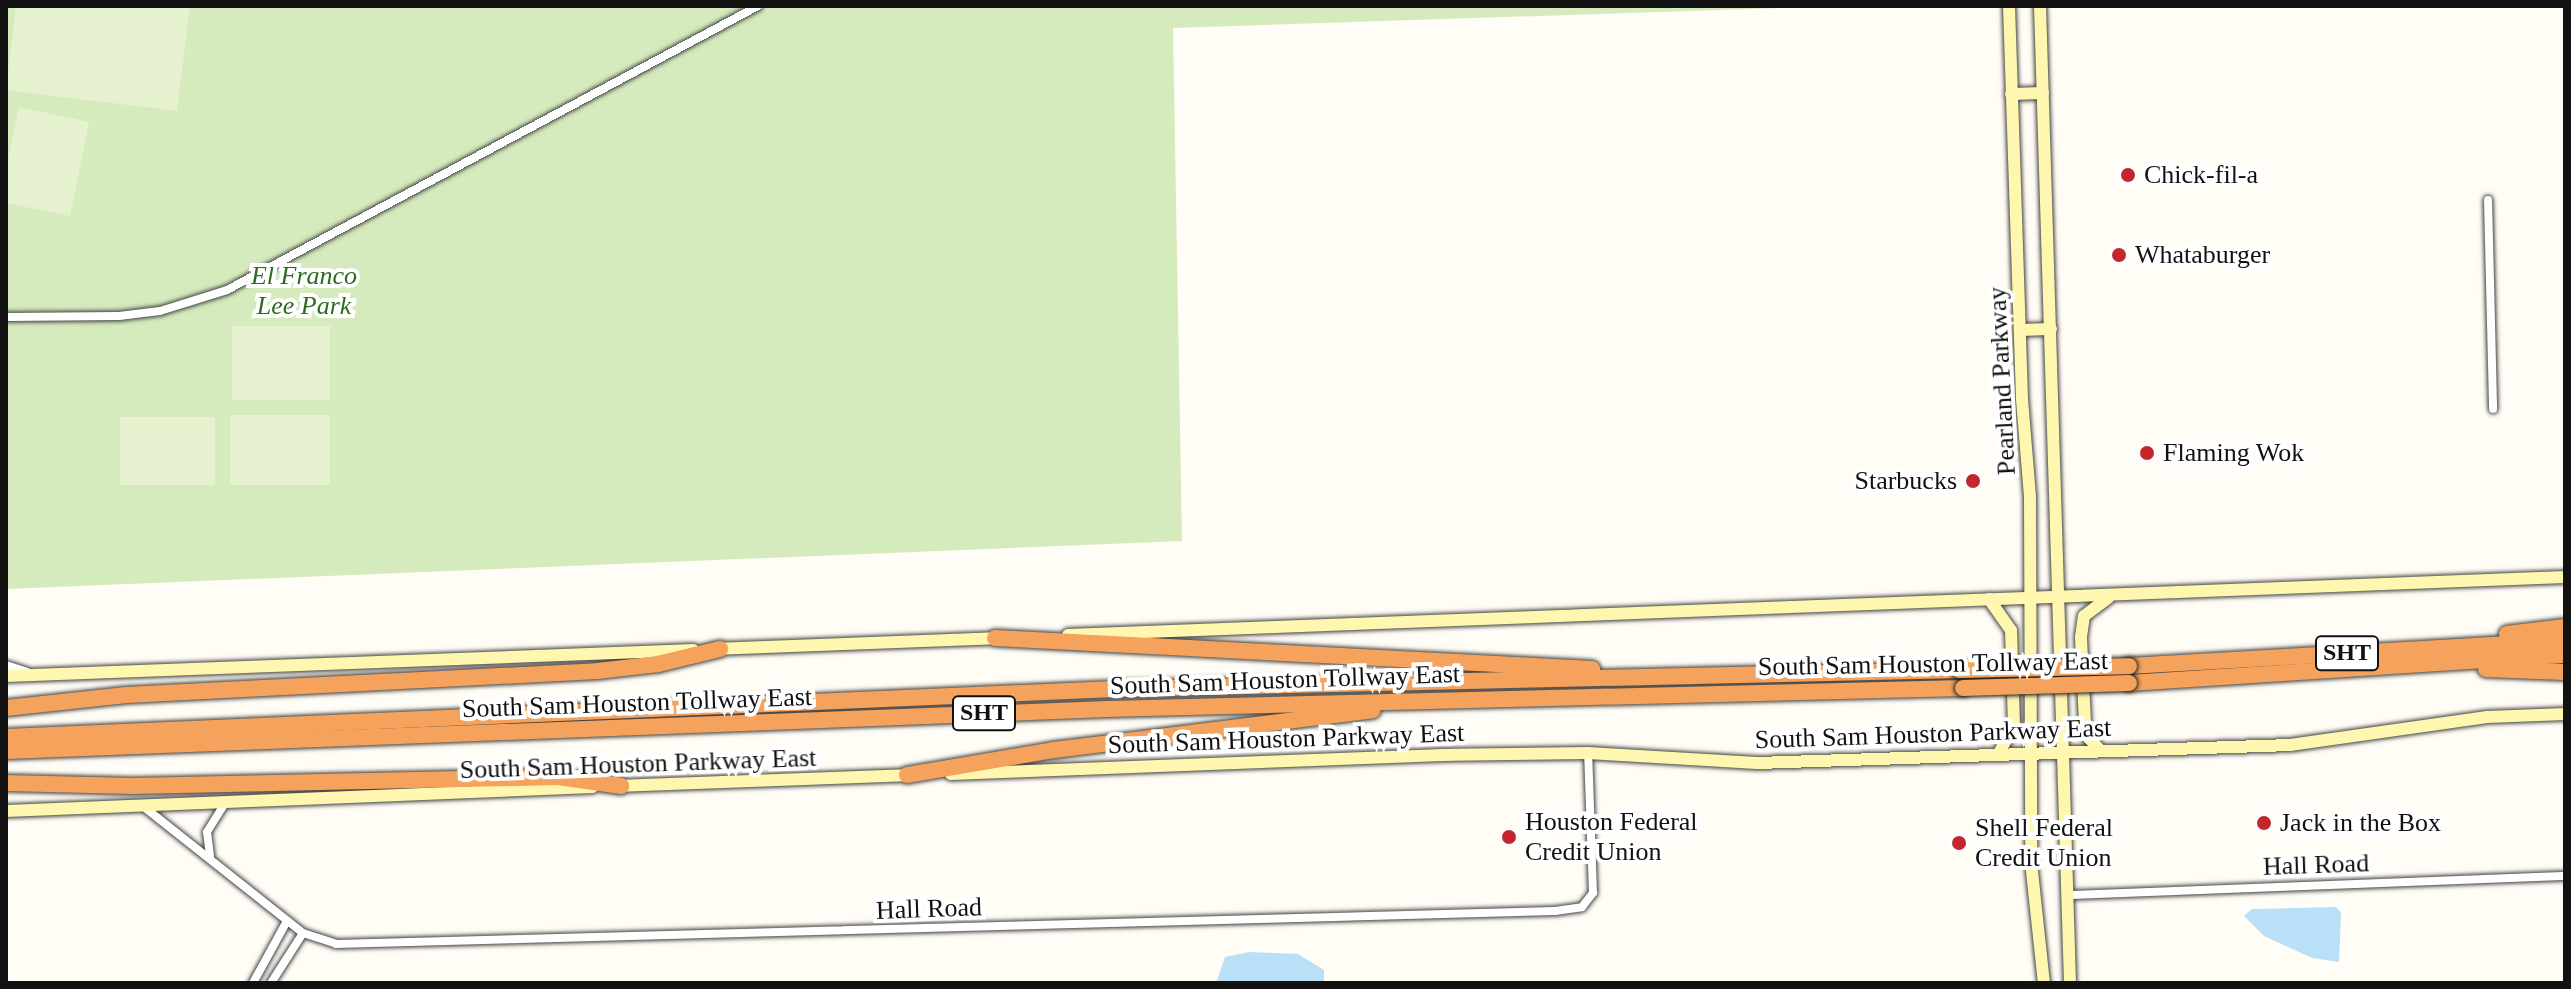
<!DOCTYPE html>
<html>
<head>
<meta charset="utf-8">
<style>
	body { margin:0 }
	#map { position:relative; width:2571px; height:989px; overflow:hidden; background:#fffdf5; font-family:"Times New Roman",serif }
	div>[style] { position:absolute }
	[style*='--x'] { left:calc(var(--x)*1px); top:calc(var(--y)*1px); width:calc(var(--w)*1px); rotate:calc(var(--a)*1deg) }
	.green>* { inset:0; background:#d5ebbd }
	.pitch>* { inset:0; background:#e6f2cf; transform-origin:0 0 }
	.water>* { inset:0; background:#b9e0f7 }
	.roads { filter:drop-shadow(0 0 2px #444) drop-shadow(0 0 2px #444) }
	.minor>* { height:8px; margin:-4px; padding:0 4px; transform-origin:4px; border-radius:4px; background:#fff }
	.secondary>* { height:12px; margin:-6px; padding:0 6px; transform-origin:6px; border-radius:6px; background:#fff6b0 }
	.motorway>* { height:16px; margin:-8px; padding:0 8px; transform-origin:8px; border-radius:8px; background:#f5a25d }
	.bridges { filter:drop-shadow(0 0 2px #222) drop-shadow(0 0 2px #222) }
	.motorway-bridge>* { height:16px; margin:-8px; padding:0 8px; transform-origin:8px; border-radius:8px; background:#f5a25d }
	.dots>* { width:22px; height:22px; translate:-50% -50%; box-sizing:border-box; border:4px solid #fff; border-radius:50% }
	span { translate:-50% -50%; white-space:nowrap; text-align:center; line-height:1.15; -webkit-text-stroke:8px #fff; paint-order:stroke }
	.shield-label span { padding:2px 6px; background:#fff; border:2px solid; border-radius:6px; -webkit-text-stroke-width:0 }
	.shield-label { font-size:24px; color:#111; font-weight:700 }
	.poi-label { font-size:26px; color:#111 }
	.left { translate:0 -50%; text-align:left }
	.right { translate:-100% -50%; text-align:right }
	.park-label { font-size:26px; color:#2f6b1f; font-style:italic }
	.street-label { font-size:26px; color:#111 }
	.frame { position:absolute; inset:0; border:8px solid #111; pointer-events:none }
</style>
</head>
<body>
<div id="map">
	<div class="green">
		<i style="clip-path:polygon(6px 6px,1838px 6px,1173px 28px,1182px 541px,6px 589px)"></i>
	</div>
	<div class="pitch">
		<i style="clip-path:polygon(16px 6px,190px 6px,177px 111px,6px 90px)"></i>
		<i style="clip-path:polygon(19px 107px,89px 122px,70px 216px,6px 203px,6px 170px)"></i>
		<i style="left:330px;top:326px;width:74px;height:98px;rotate:90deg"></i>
		<i style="left:230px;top:415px;width:100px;height:70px"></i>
		<i style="left:120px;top:417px;width:95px;height:68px"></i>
	</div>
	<div class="water">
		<i style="clip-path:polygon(2336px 907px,2341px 913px,2339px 962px,2312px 958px,2264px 936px,2244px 916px,2252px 909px)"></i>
		<i style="clip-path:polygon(1249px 952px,1298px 954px,1324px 970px,1324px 983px,1216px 983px,1225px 957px)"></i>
	</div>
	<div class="roads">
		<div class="minor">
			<i style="--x:2488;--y:200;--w:209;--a:88.6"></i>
			<i style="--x:6;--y:317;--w:113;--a:-0.5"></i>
			<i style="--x:119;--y:316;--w:41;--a:-7"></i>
			<i style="--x:160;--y:311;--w:70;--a:-17.4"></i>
			<i style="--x:227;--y:290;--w:602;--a:-28.14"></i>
			<i style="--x:6;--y:665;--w:22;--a:18"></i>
			<i style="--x:144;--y:807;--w:203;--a:38.4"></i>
			<i style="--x:303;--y:933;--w:35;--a:18"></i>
			<i style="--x:336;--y:944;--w:1219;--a:-1.55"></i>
			<i style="--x:1555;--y:911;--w:27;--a:-8"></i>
			<i style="--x:1582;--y:907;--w:18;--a:-52"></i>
			<i style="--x:1593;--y:893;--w:140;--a:-92"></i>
			<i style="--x:210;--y:856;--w:24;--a:-97"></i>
			<i style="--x:207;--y:832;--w:36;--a:-58"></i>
			<i style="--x:2069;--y:895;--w:496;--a:-2.2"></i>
			<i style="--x:253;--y:983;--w:71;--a:-61.3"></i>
			<i style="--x:271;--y:983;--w:59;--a:-57.4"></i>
		</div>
		<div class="secondary">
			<i style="--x:2009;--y:6;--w:393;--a:88.1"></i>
			<i style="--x:2022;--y:399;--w:98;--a:85.3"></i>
			<i style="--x:2030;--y:497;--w:365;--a:89.8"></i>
			<i style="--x:2031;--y:862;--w:122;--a:83.9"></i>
			<i style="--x:2040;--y:6;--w:977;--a:88.24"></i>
			<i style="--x:2011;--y:94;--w:32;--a:-2"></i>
			<i style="--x:2020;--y:330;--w:31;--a:-2"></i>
			<i style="--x:1989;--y:599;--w:38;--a:55"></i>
			<i style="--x:2011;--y:630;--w:95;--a:88.2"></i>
			<i style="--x:2014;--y:725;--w:34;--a:118"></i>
			<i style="--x:1068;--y:635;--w:1498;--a:-2.22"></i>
			<i style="--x:713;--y:649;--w:289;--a:-2.2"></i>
			<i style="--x:6;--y:676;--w:688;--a:-2.16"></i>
			<i style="--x:2101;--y:751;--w:18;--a:-133"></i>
			<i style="--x:2089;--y:738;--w:16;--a:-105"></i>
			<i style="--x:2085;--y:723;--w:86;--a:-92.7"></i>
			<i style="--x:2081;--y:637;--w:21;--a:-82"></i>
			<i style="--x:2084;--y:616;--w:31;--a:-37"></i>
			<i style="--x:951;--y:774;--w:492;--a:-2.2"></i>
			<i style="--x:1443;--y:755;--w:145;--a:-0.8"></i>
			<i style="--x:1588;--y:753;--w:169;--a:3.4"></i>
			<i style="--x:1757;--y:763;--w:533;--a:-1.93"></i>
			<i style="--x:2290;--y:745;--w:199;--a:-8.1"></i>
			<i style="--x:2487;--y:717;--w:78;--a:-2.2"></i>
			<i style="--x:615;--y:786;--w:298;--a:-2.1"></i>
			<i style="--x:6;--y:811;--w:587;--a:-2.34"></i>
		</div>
		<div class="motorway">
			<i style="--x:2507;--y:634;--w:58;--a:-6.9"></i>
			<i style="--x:995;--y:638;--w:598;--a:2.97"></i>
			<i style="--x:2129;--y:666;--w:437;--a:-3.3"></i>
			<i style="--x:2486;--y:669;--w:79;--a:2.2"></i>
			<i style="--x:2129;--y:683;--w:437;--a:-3.7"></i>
			<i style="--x:6;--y:708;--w:121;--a:-6.2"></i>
			<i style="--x:126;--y:695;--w:472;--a:-2.9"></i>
			<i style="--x:597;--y:671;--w:61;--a:-6.5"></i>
			<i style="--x:658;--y:664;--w:64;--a:-13.6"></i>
			<i style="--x:6;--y:737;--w:1109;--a:-2.48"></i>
			<i style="--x:1114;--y:689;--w:845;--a:-1.29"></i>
			<i style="--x:6;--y:751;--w:1102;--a:-2.18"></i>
			<i style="--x:1107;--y:709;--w:856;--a:-1.41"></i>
			<i style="--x:907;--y:775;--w:149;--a:-9.7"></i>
			<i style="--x:1054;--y:750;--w:321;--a:-7.1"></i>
			<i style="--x:6;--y:783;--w:126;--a:1.4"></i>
			<i style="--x:132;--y:786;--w:426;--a:-1.2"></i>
			<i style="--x:558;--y:777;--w:64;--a:8.1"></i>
		</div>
	</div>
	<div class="bridges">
		<div class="motorway-bridge">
			<i style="--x:1959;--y:670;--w:170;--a:-1.3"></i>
			<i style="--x:1963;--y:688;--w:166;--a:-1.7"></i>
		</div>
	</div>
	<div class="dots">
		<i style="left:2128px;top:175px;background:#c4262e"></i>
		<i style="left:2119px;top:255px;background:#c4262e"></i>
		<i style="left:2147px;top:453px;background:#c4262e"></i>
		<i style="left:1973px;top:481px;background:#c4262e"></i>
		<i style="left:2264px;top:823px;background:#c4262e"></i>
		<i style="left:1509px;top:837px;background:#c4262e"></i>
		<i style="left:1959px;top:843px;background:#c4262e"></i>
	</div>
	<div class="shield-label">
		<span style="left:2347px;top:653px">SHT</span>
		<span style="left:984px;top:713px">SHT</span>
	</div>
	<div class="poi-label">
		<span class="left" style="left:2144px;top:175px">Chick-fil-a</span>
		<span class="left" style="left:2135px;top:255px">Whataburger</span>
		<span class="left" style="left:2163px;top:453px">Flaming Wok</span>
		<span class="right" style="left:1957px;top:481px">Starbucks</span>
		<span class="left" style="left:1525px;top:837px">Houston Federal<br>Credit Union</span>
		<span class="left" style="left:2280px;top:823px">Jack in the Box</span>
		<span class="left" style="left:1975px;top:843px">Shell Federal<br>Credit Union</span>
	</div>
	<div class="park-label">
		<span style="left:304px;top:291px">El Franco<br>Lee Park</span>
	</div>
	<div class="street-label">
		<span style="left:2002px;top:381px;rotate:-93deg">Pearland Parkway</span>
		<span style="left:1933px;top:664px;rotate:-1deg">South Sam Houston Tollway East</span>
		<span style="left:1285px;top:680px;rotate:-2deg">South Sam Houston Tollway East</span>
		<span style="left:637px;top:703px;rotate:-2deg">South Sam Houston Tollway East</span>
		<span style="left:1933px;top:734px;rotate:-2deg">South Sam Houston Parkway East</span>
		<span style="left:1286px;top:739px;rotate:-2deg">South Sam Houston Parkway East</span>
		<span style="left:638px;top:764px;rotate:-2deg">South Sam Houston Parkway East</span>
		<span style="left:2316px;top:865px;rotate:-2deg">Hall Road</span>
		<span style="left:929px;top:909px;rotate:-2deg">Hall Road</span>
	</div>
	<div class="frame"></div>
</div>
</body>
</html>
